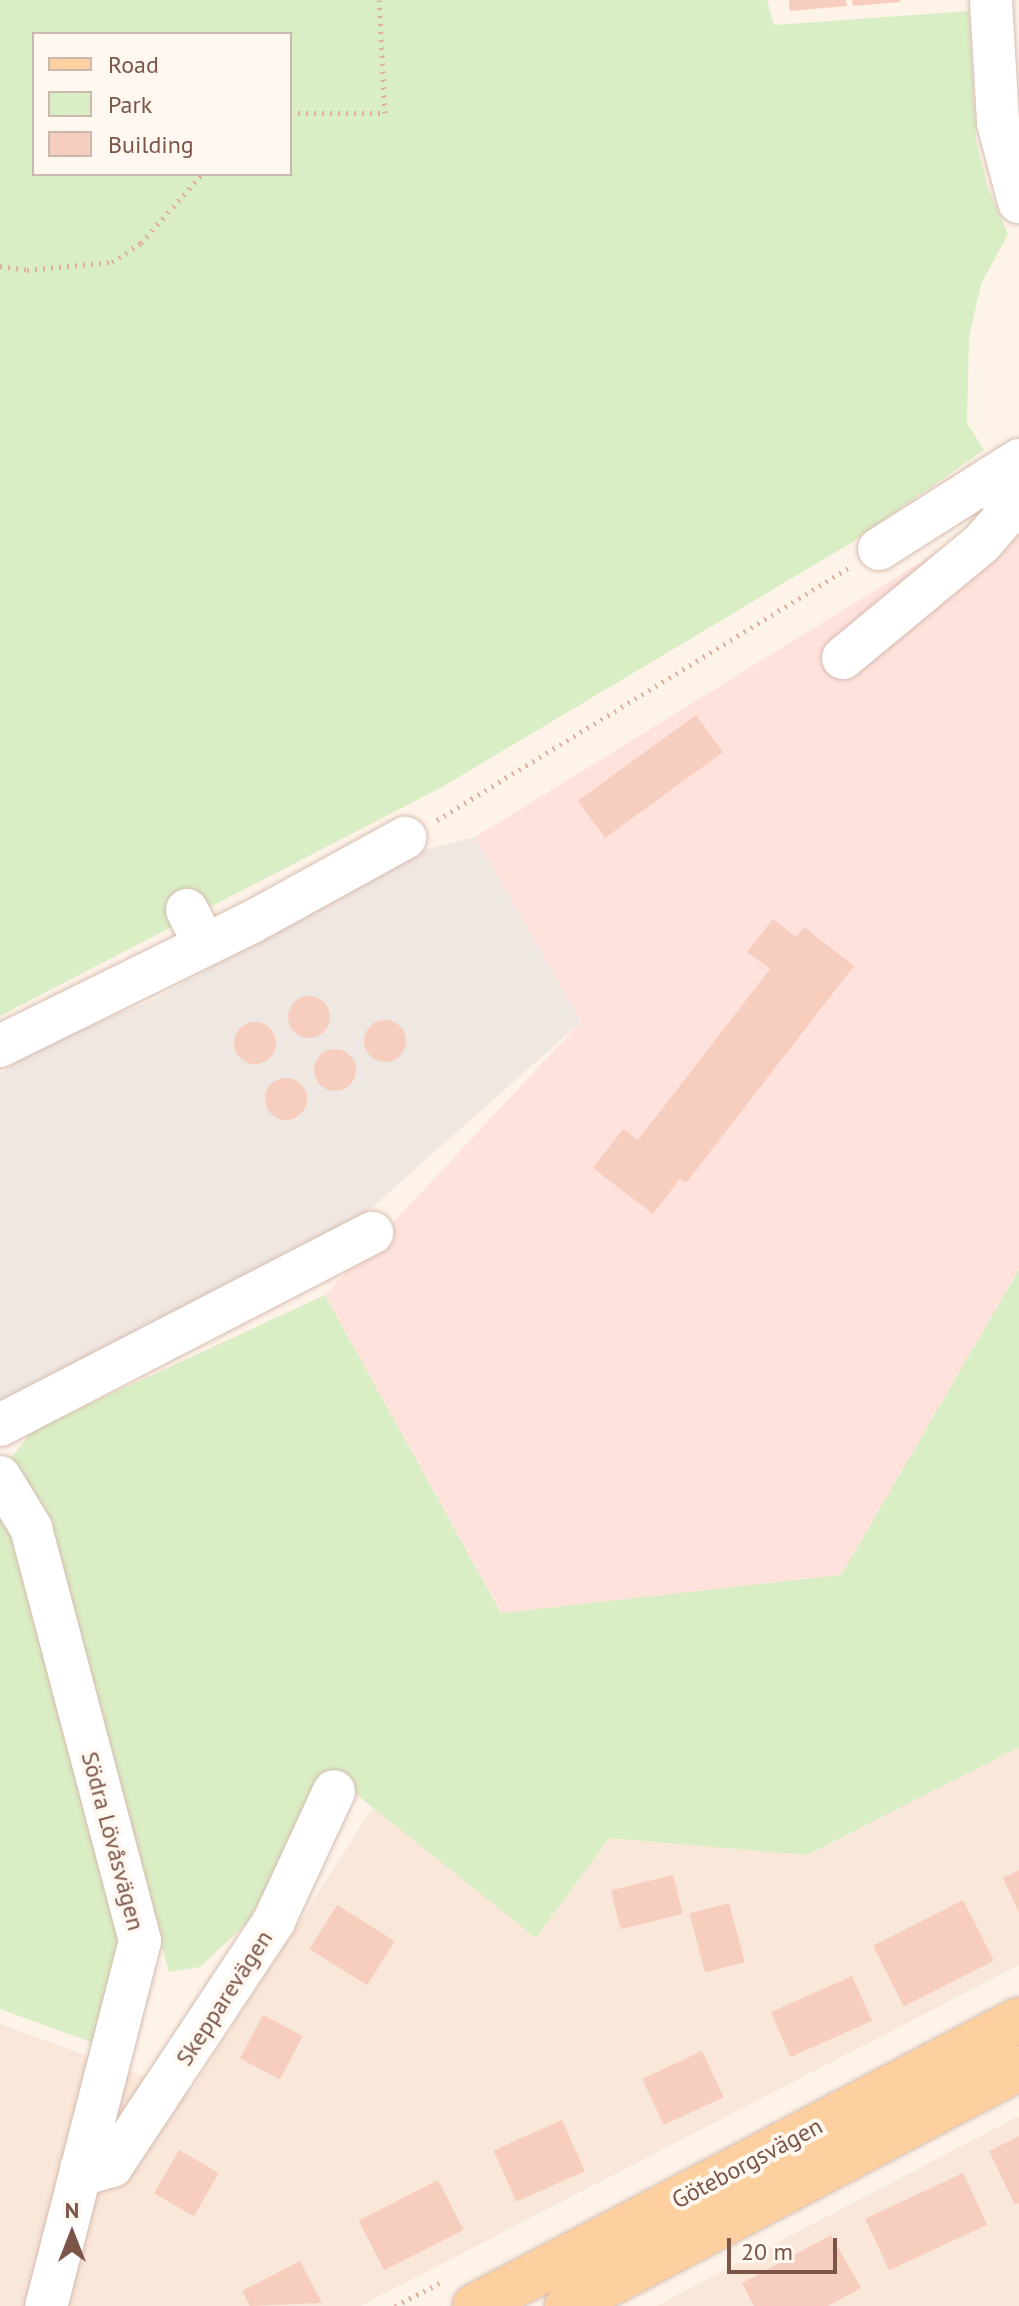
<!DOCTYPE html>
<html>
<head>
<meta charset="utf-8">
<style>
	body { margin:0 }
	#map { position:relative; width:1019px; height:2306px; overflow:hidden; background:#fef3e9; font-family:"PT Sans",sans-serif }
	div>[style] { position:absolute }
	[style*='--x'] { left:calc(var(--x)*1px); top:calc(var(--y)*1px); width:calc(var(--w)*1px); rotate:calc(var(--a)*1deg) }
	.residential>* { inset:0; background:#f9e7d9 }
	.commercial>* { inset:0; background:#ffe2dc }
	.industrial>* { inset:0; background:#efe7e2 }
	.green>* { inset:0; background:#daeec5 }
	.building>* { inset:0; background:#f7cebd; transform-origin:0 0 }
	.round { border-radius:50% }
	.path>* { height:5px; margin-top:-2.5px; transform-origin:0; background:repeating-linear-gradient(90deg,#ddb09f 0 2px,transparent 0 8px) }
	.roads { filter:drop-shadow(0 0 2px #d5bcaf) drop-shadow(0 0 2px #d5bcaf) }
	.minor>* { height:42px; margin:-21px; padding:0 21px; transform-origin:21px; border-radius:21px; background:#fff }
	.major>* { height:44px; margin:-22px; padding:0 22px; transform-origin:22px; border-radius:22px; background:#ffd09f }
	span { translate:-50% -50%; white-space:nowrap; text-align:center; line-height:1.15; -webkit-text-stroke:8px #fff8f1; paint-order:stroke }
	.street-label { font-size:24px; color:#7c5549 }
	.legend { position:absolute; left:32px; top:32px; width:260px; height:144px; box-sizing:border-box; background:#fff8f1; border:2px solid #cbb7ae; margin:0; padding:10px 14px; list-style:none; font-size:24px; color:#7c5549 }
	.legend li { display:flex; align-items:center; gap:16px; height:40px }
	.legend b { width:40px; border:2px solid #cbb7ae }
	.north { position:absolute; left:32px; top:2194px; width:80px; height:80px; -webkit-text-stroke:6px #fff8f1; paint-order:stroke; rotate:0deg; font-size:22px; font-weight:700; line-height:32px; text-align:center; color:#7c5549 }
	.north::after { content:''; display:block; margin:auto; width:28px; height:36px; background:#7c5549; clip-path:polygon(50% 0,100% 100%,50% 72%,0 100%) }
	.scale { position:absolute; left:727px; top:2238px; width:110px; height:36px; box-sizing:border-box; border:4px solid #7c5549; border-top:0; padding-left:10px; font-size:24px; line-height:28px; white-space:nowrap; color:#7c5549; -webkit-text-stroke:6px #fff8f1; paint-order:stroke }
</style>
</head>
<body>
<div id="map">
	<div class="residential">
		<i style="clip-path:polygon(1019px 1747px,1019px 1965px,360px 2306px,0 2306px,0 2024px,190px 2093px,373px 1807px,536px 1938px,609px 1838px,807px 1855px)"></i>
		<i style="clip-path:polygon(1019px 2116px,1019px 2306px,656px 2306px)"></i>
	</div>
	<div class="commercial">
		<i style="clip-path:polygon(1019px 515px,1019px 1269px,842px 1575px,501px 1613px,325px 1295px,581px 1022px,475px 837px,952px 543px)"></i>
	</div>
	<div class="industrial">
		<i style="clip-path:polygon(475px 837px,581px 1022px,352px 1225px,0 1409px,0 1074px,47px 1043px,155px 999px,420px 851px)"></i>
	</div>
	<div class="green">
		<i style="clip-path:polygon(evenodd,0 0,767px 0,774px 25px,969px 11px,976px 140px,988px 188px,1008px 234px,981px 284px,969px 337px,967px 423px,984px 450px,851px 543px,442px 787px,0 1016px,0 0,34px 34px,290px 34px,290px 174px,34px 174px,34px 34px)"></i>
		<i style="clip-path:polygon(1019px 1269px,1019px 1747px,807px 1855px,609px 1838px,536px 1938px,331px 1774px,246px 1924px,200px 1967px,169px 1972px,48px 1519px,11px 1458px,33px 1430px,325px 1295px,501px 1613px,841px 1575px)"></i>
		<i style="clip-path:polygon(0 1514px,13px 1527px,126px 1940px,102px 2046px,0 2009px)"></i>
	</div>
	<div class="building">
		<i style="clip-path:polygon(789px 0,846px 0,847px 6px,790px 11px)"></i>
		<i style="clip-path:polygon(852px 0,900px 0,900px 2px,853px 6px)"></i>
		<i style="left:696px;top:715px;width:46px;height:146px;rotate:54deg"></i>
		<i style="clip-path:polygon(773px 919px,796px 937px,804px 927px,854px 966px,686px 1183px,680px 1179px,653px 1214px,593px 1168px,623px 1129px,638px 1140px,770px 969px,747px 952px)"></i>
		<i class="round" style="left:288px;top:996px;width:42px;height:42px"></i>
		<i class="round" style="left:364px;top:1020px;width:42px;height:42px"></i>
		<i class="round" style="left:234px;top:1022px;width:42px;height:42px"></i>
		<i class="round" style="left:314px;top:1049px;width:42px;height:42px"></i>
		<i class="round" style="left:265px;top:1078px;width:42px;height:42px"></i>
		<i style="clip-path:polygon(1019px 1870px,1019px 1913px,1003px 1878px)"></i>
		<i style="left:673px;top:1875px;width:40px;height:64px;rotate:76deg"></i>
		<i style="left:963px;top:1900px;width:68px;height:101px;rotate:63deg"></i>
		<i style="left:729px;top:1903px;width:61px;height:41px;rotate:75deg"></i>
		<i style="left:337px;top:1905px;width:68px;height:52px;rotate:32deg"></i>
		<i style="left:852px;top:1976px;width:49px;height:89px;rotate:66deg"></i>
		<i style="left:263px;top:2015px;width:45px;height:49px;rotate:28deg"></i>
		<i style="left:702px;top:2051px;width:51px;height:66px;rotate:65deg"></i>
		<i style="left:562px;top:2120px;width:56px;height:75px;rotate:66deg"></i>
		<i style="clip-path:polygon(1019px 2136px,1019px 2203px,1015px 2205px,989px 2151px)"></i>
		<i style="left:179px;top:2150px;width:46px;height:50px;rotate:30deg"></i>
		<i style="left:963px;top:2173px;width:57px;height:108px;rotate:65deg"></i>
		<i style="left:438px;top:2180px;width:56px;height:89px;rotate:63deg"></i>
		<i style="clip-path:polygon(831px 2235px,861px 2288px,828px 2306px,754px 2306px,742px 2283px)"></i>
		<i style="clip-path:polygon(300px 2261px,322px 2303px,250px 2306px,242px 2291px)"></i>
	</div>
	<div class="path">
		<i style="--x:290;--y:113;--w:95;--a:0"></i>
		<i style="--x:385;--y:113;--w:113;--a:-93"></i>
		<i style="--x:0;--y:266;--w:27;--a:8"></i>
		<i style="--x:27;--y:270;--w:85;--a:-5.4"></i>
		<i style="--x:112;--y:262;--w:35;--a:-33"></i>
		<i style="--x:141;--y:243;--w:92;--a:-48.5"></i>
		<i style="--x:437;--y:820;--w:482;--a:-31.5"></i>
		<i style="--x:395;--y:2306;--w:54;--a:-27.5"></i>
	</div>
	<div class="roads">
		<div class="minor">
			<i style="--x:991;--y:0;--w:123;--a:86.7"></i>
			<i style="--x:998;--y:123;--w:82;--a:75.1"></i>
			<i style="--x:879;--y:549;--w:166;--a:-32.4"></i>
			<i style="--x:843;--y:658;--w:180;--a:-39.6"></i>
			<i style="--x:982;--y:543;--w:33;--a:-49"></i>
			<i style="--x:1004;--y:518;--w:49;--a:-88.8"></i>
			<i style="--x:187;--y:910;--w:39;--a:63"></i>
			<i style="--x:0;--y:1046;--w:281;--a:-26.2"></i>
			<i style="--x:252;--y:922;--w:175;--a:-28.8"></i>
			<i style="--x:0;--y:1425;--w:419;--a:-27.3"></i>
			<i style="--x:0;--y:1477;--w:60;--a:58.7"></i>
			<i style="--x:31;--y:1528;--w:427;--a:75.2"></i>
			<i style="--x:140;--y:1941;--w:377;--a:104.4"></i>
			<i style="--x:81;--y:2168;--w:13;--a:13"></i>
			<i style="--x:94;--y:2171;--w:19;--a:-16"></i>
			<i style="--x:112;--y:2166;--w:294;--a:-56.5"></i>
			<i style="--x:274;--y:1921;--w:143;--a:-65.2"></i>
		</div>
		<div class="major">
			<i style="--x:475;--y:2306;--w:615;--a:-27.73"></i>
			<i style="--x:567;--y:2306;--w:511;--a:-27.77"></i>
		</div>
	</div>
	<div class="street-label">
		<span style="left:113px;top:1841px;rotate:75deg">Södra Lövåsvägen</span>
		<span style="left:224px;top:1998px;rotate:-57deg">Skepparevägen</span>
		<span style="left:747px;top:2163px;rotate:-28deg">Göteborgsvägen</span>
	</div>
	<ul class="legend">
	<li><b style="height:10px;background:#ffd09f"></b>Road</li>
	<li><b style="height:22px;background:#daeec5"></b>Park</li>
	<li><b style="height:22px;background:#f7cebd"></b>Building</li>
	</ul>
	<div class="north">N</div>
	<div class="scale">20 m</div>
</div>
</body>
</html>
